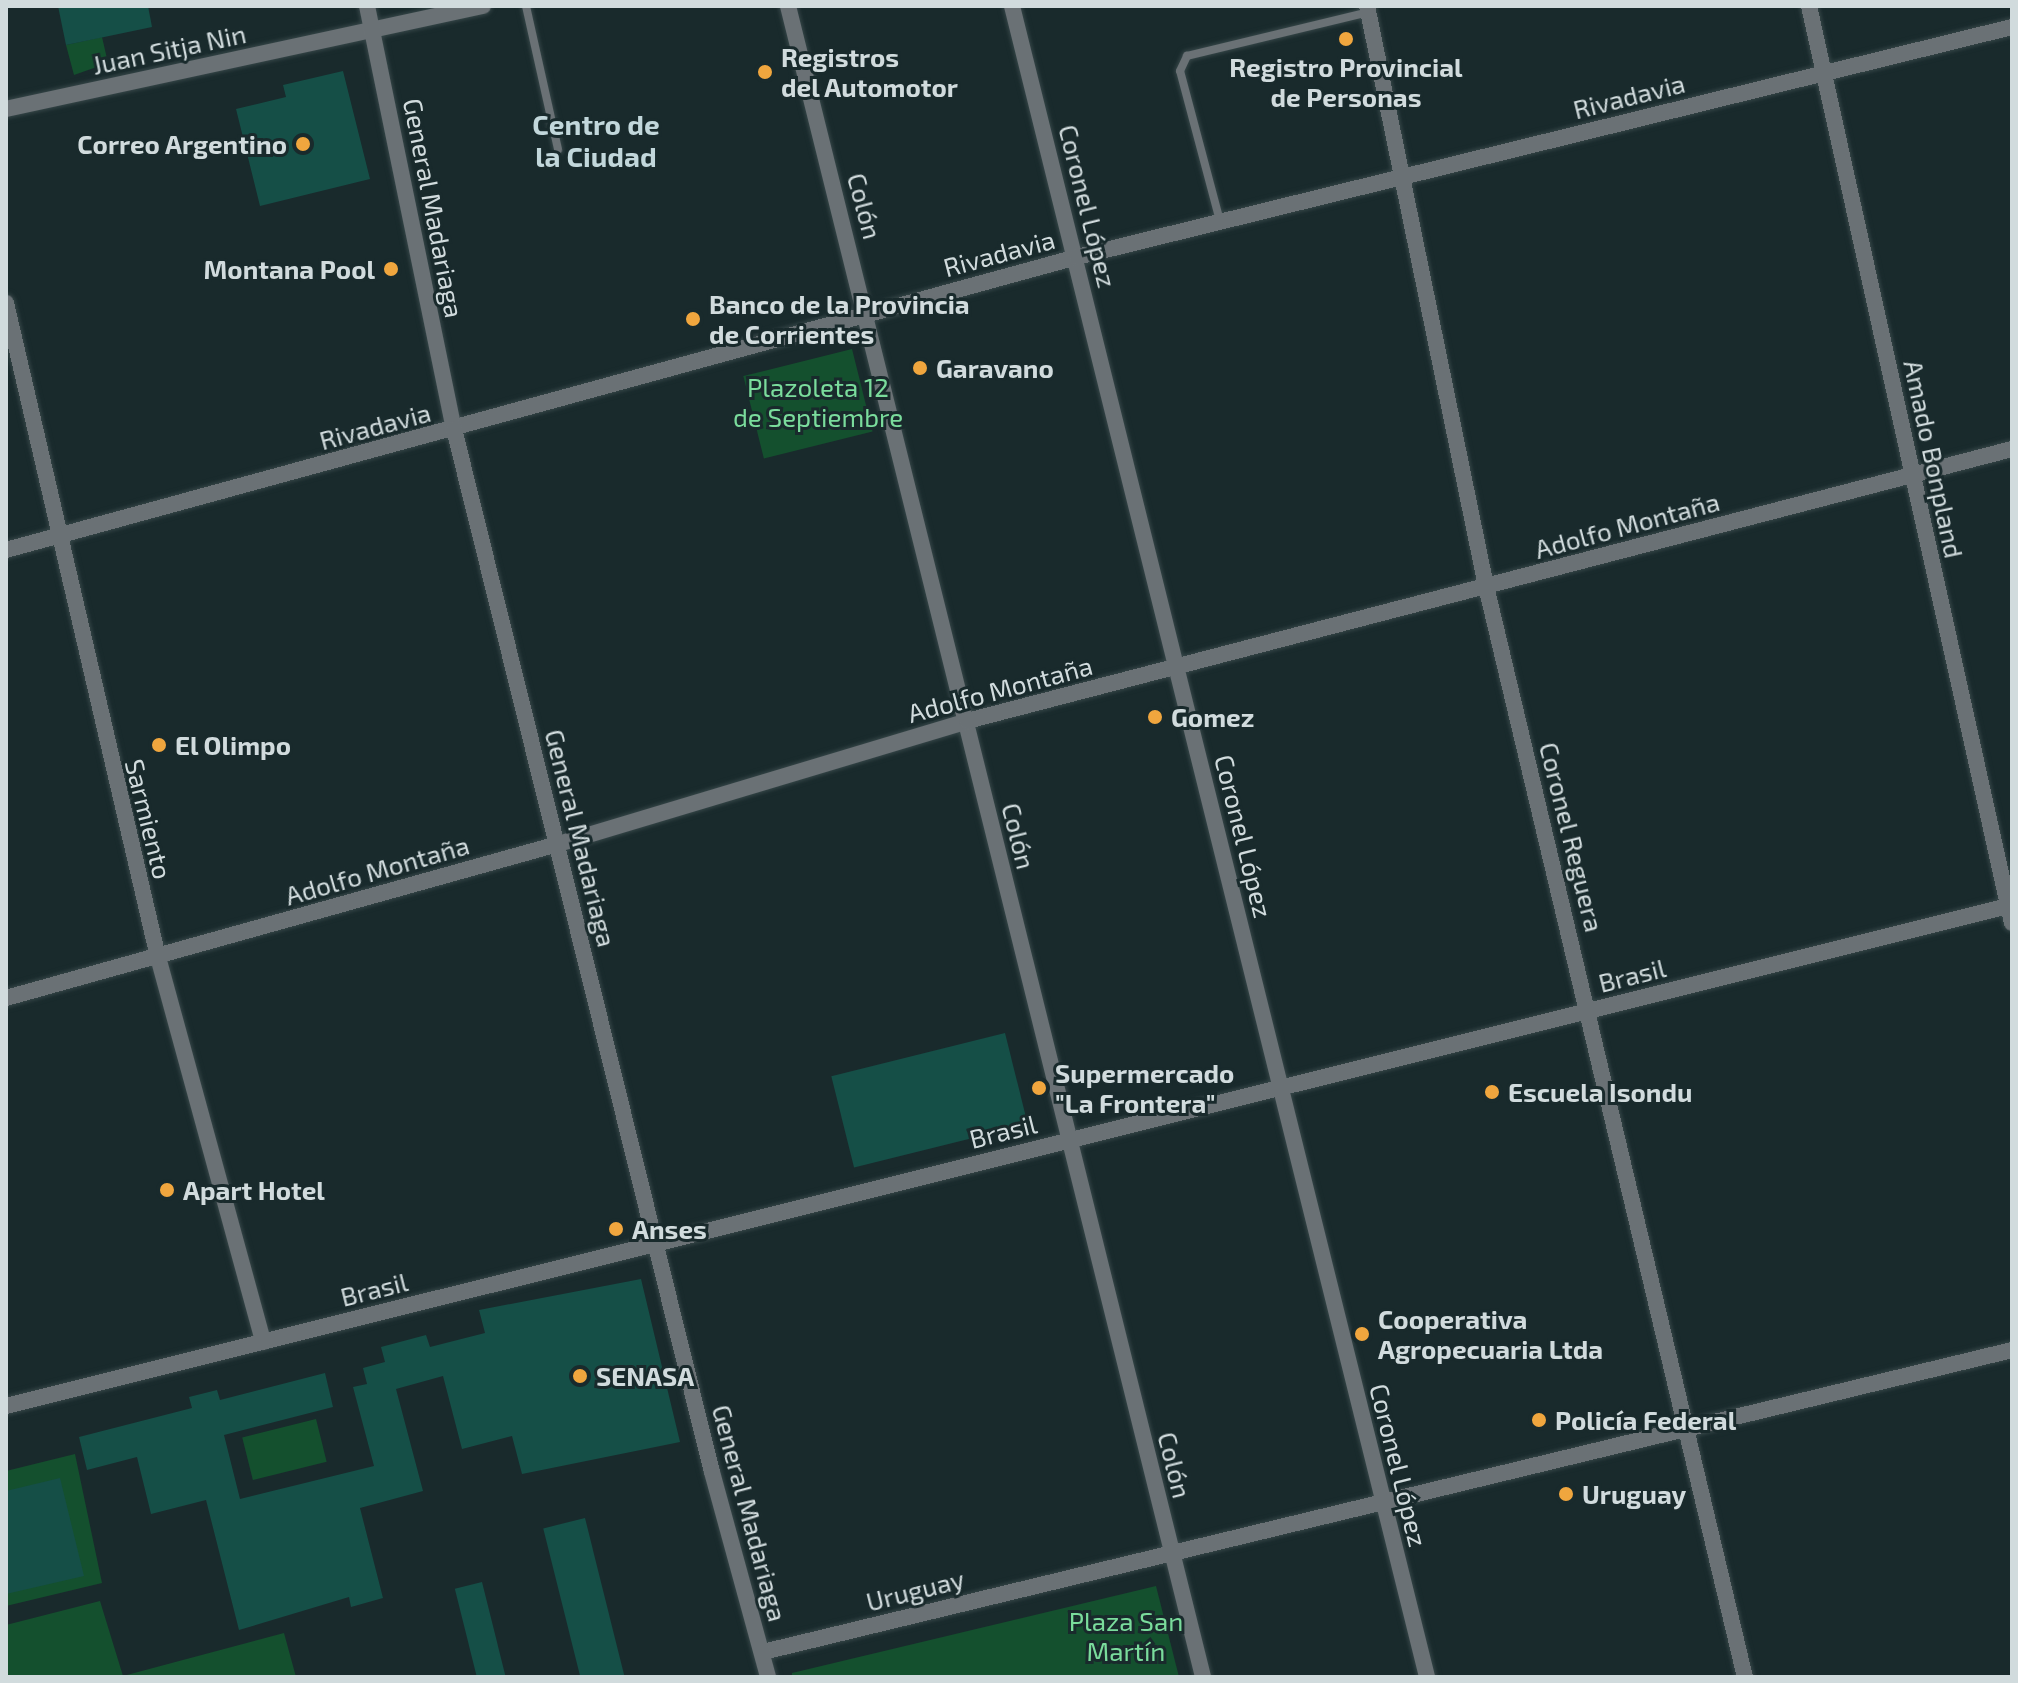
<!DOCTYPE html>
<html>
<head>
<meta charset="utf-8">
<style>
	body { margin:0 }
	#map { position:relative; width:2018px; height:1683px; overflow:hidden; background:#192a2c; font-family:"Exo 2",sans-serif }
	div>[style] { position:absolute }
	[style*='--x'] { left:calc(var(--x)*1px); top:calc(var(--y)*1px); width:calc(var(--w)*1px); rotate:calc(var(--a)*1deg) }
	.green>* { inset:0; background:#14502e; transform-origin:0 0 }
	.building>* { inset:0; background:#154f47; transform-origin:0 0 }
	.roads { filter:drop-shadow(0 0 2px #364648) drop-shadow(0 0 2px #364648) }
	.service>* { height:8px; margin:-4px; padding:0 4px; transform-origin:4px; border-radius:4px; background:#6a7175 }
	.minor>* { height:16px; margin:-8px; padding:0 8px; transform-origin:8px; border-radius:8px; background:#6a7175 }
	.tertiary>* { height:16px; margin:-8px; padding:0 8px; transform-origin:8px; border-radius:8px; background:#6a7175 }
	.dots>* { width:22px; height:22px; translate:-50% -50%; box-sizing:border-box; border:4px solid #192a2c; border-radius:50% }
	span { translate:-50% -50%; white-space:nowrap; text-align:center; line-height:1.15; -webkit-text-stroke:6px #192a2c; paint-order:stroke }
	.street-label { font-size:26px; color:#d1dbdd }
	.poi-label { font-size:26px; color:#d1dbdd; font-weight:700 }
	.left { translate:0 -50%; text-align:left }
	.right { translate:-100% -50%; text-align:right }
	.park-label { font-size:26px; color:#7adc9c }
	.neighbourhood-label { font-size:28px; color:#c2d7db; font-weight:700 }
	.frame { position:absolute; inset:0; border:8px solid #d1dbdd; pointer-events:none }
</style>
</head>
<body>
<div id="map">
	<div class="green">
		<i style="clip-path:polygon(102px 37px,108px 63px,74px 75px,66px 45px)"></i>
		<i style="left:852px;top:349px;width:85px;height:112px;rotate:76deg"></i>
		<i style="left:316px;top:1419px;width:44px;height:76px;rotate:76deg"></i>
		<i style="clip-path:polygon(75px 1454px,102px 1583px,6px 1606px,6px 1471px)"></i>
		<i style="clip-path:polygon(1156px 1586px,1179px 1677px,792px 1677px,792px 1673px)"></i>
		<i style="clip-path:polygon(100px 1601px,123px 1676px,284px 1633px,296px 1677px,6px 1677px,6px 1625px)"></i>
	</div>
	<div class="building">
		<i style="clip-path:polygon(58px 6px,148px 6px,152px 27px,66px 45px)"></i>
		<i style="clip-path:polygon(343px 71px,370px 179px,260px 206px,236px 109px,286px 97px,283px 85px)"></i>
		<i style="left:1005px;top:1033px;width:94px;height:179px;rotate:76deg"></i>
		<i style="clip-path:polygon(641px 1279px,680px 1442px,522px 1474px,512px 1436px,462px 1449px,443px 1376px,396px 1389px,423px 1491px,360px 1508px,383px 1598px,351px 1607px,349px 1597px,239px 1630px,206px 1500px,151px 1514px,137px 1457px,87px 1470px,79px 1437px,192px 1408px,189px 1397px,217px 1390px,220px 1400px,325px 1373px,333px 1407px,224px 1435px,240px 1499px,374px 1466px,353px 1387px,367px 1384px,363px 1368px,385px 1362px,381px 1347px,426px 1335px,430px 1347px,485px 1333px,479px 1310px)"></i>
		<i style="clip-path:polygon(60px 1478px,84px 1576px,6px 1594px,6px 1491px)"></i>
		<i style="left:585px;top:1518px;width:164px;height:43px;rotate:76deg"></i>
		<i style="left:482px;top:1582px;width:98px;height:28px;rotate:76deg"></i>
	</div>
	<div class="roads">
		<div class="service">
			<i style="--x:526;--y:6;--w:147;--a:77.4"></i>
			<i style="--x:1220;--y:221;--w:155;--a:-104.9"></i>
			<i style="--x:1180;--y:71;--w:17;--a:-65"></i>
			<i style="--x:1187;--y:56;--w:187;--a:-13.6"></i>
		</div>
		<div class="minor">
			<i style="--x:788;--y:6;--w:1722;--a:76.05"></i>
			<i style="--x:1012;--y:6;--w:1722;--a:76.05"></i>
			<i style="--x:1367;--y:6;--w:592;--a:78.41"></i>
			<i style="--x:1486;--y:586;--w:1121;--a:76.65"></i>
			<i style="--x:1809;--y:6;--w:939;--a:77.52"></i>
			<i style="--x:6;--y:109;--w:488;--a:-12.2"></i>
			<i style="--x:6;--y:303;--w:671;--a:76.92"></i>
			<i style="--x:158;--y:957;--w:399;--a:74.7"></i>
			<i style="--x:6;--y:550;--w:1110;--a:-15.3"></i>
			<i style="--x:1077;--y:257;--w:963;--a:-13.82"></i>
			<i style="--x:6;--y:998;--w:573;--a:-15.59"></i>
			<i style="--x:558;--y:844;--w:427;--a:-16.7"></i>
			<i style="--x:967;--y:721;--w:1080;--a:-14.59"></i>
			<i style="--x:6;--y:1406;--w:2068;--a:-14.02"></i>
			<i style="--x:763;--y:1652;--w:1285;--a:-13.59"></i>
		</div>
		<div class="tertiary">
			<i style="--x:367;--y:6;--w:432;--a:78.4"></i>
			<i style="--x:454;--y:429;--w:1074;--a:76.11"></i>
			<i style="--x:712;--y:1472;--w:213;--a:74.7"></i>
		</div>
	</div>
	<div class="dots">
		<i style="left:1346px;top:39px;background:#f0a63e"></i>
		<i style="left:765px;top:72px;background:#f0a63e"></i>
		<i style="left:303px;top:144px;background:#f0a63e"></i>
		<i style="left:391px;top:269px;background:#f0a63e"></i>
		<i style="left:693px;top:319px;background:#f0a63e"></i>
		<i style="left:920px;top:368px;background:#f0a63e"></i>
		<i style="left:1155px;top:717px;background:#f0a63e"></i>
		<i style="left:159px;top:745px;background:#f0a63e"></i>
		<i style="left:1039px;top:1088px;background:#f0a63e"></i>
		<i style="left:1492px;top:1092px;background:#f0a63e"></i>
		<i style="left:167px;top:1190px;background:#f0a63e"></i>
		<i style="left:616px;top:1229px;background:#f0a63e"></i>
		<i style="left:1362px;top:1334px;background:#f0a63e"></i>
		<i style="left:580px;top:1376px;background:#f0a63e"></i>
		<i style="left:1539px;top:1420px;background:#f0a63e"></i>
		<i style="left:1566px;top:1494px;background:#f0a63e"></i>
	</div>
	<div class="street-label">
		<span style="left:169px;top:49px;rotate:-12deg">Juan Sitja Nin</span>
		<span style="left:1629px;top:96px;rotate:-14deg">Rivadavia</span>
		<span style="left:865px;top:206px;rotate:75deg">Colón</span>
		<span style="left:1088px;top:206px;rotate:76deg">Coronel López</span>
		<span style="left:434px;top:208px;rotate:79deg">General Madariaga</span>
		<span style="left:999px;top:253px;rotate:-15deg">Rivadavia</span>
		<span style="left:375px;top:426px;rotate:-15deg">Rivadavia</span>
		<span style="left:1934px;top:459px;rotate:78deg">Amado Bonpland</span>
		<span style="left:1627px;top:525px;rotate:-15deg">Adolfo Montaña</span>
		<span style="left:1000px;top:689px;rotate:-15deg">Adolfo Montaña</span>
		<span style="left:149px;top:819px;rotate:76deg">Sarmiento</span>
		<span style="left:1019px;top:836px;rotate:76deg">Colón</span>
		<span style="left:1244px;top:836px;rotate:76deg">Coronel López</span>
		<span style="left:1572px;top:837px;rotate:76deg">Coronel Reguera</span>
		<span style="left:581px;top:838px;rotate:76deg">General Madariaga</span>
		<span style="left:377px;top:870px;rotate:-16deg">Adolfo Montaña</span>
		<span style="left:1632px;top:975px;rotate:-14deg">Brasil</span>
		<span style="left:1003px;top:1131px;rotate:-14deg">Brasil</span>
		<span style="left:374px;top:1289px;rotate:-14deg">Brasil</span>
		<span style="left:1175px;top:1465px;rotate:76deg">Colón</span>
		<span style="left:1399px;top:1465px;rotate:76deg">Coronel López</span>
		<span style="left:750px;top:1513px;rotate:75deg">General Madariaga</span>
		<span style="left:915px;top:1590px;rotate:-14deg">Uruguay</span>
	</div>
	<div class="poi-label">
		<span class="left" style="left:781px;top:72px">Registros<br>del Automotor</span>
		<span style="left:1346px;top:82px">Registro Provincial<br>de Personas</span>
		<span class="right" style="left:287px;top:144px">Correo Argentino</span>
		<span class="right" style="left:375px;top:269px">Montana Pool</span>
		<span class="left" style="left:709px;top:319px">Banco de la Provincia<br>de Corrientes</span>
		<span class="left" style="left:936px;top:368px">Garavano</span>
		<span class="left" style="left:1171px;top:717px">Gomez</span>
		<span class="left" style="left:175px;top:745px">El Olimpo</span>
		<span class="left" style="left:1055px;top:1088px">Supermercado<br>"La Frontera"</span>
		<span class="left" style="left:1508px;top:1092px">Escuela Isondu</span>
		<span class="left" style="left:183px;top:1190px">Apart Hotel</span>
		<span class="left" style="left:632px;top:1229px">Anses</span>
		<span class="left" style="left:1378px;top:1334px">Cooperativa<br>Agropecuaria Ltda</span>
		<span class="left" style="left:596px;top:1376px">SENASA</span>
		<span class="left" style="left:1555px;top:1420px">Policía Federal</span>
		<span class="left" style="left:1582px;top:1494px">Uruguay</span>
	</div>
	<div class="park-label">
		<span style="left:818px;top:402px">Plazoleta 12<br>de Septiembre</span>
		<span style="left:1126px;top:1636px">Plaza San<br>Martín</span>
	</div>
	<div class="neighbourhood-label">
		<span style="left:596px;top:140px">Centro de<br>la Ciudad</span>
	</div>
	<div class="frame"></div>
</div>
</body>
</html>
